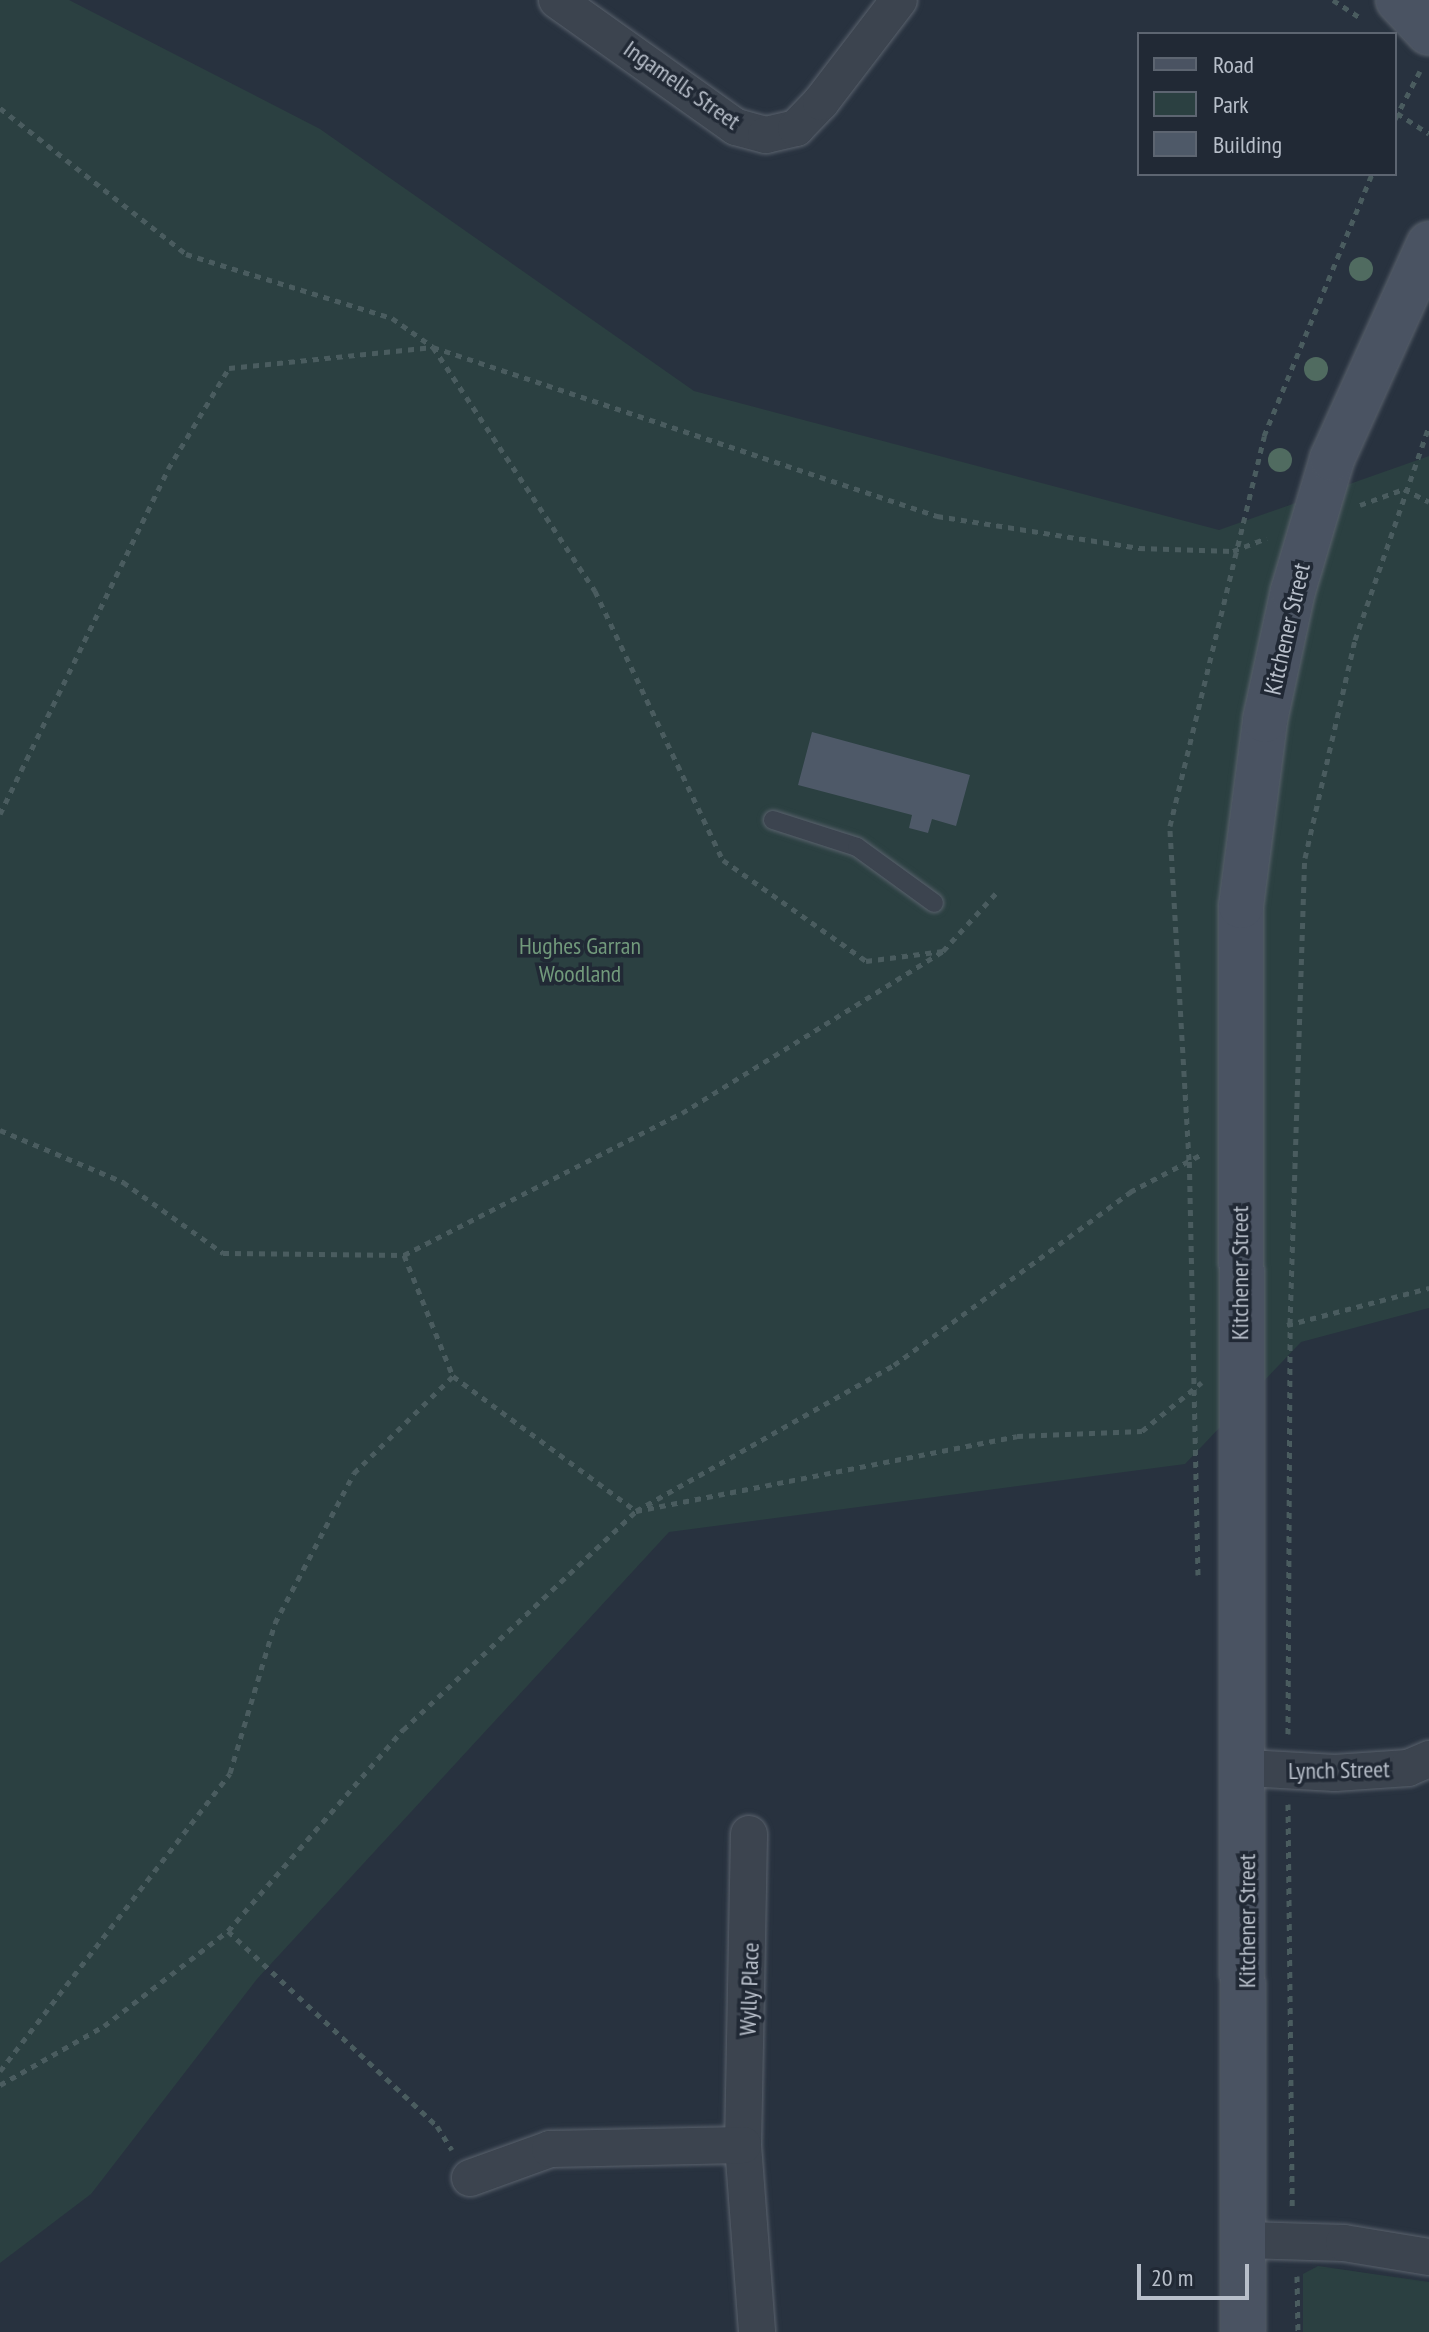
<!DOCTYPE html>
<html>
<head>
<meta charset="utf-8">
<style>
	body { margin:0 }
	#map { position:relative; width:1429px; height:2332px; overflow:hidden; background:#28323f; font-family:"PT Sans Narrow",sans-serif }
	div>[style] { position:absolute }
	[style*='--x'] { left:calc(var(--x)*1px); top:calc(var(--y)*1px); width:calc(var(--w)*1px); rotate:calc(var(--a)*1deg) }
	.green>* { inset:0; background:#2b4041 }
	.building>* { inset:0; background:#4e5968 }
	.path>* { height:5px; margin-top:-2.5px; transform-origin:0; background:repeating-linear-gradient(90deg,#4a5c5f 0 6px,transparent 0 12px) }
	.roads { filter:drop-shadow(0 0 2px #5a626d) drop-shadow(0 0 2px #5a626d) }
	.lane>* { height:18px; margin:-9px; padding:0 9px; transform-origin:9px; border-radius:9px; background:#3c444f }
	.street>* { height:36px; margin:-18px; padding:0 18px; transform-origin:18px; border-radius:18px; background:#3c444f }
	.secondary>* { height:44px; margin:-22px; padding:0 22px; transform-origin:22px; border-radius:22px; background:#4a5362 }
	.trees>* { width:24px; height:24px; margin:-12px; border-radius:50%; background:#506b60 }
	span { translate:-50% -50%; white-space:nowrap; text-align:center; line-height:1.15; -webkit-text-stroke:7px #212935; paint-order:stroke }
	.street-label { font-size:24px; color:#b8bfca }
	.park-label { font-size:24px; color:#71997b }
	.legend { position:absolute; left:1137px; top:32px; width:260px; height:144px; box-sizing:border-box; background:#212935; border:2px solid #5d6571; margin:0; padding:10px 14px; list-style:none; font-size:24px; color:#b8bfca }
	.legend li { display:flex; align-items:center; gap:16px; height:40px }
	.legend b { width:40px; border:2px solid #5d6571 }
	.scale { position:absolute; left:1137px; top:2264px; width:112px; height:36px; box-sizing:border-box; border:4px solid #b8bfca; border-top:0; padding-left:10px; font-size:24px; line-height:28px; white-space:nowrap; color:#b8bfca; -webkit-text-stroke:6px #212935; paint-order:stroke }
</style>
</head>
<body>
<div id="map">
	<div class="green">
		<i style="clip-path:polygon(0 0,69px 0,320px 129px,694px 391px,1219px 530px,1429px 456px,1429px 1308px,1301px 1342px,1185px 1464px,669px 1532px,257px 1979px,91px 2194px,0 2263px)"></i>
		<i style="clip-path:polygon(1318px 2266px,1429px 2282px,1429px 2332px,1303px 2332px,1303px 2274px)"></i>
	</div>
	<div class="building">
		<i style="clip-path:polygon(812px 732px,970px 775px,956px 826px,932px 819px,928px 833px,909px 828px,912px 815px,798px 785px)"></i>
	</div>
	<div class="path">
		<i style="--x:1333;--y:0;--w:35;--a:33"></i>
		<i style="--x:0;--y:108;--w:236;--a:38.1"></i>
		<i style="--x:186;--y:254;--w:216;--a:17.3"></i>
		<i style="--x:392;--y:318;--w:50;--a:35.3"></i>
		<i style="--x:433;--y:347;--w:293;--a:56.4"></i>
		<i style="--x:595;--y:591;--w:298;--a:64.6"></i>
		<i style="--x:723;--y:860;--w:175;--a:35.2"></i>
		<i style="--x:866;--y:961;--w:78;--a:-7.4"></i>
		<i style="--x:1397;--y:113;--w:38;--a:33"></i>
		<i style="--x:1395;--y:119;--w:54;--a:-62.5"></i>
		<i style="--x:1360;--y:505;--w:47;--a:-20"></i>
		<i style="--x:1404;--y:489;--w:28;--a:27"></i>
		<i style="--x:0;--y:814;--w:384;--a:-64"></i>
		<i style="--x:168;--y:469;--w:118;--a:-58.9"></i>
		<i style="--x:229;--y:368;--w:205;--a:-5.9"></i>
		<i style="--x:433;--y:347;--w:532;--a:18.54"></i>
		<i style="--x:937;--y:516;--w:205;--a:9"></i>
		<i style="--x:1139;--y:548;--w:94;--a:1.8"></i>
		<i style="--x:1233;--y:551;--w:36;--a:-21"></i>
		<i style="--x:0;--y:1130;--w:134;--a:22.9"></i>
		<i style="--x:123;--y:1182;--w:123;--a:35.4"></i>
		<i style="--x:223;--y:1253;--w:181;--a:0.6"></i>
		<i style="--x:404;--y:1255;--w:312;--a:-27.1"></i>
		<i style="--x:682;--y:1113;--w:307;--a:-31.8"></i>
		<i style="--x:943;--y:951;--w:81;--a:-47.5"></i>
		<i style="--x:404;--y:1255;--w:131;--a:68"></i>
		<i style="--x:453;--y:1376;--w:227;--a:36.4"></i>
		<i style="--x:636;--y:1511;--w:388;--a:-11.1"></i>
		<i style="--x:1017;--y:1436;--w:125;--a:-2.3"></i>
		<i style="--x:1142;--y:1431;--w:77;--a:-39.2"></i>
		<i style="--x:1287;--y:1325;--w:147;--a:-14.6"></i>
		<i style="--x:1198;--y:1575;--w:415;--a:-91.2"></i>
		<i style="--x:1189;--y:1160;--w:335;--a:-93.3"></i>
		<i style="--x:1170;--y:826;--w:401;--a:-76.4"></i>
		<i style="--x:1264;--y:436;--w:283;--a:-67.6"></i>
		<i style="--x:1288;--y:1734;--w:410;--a:-89.7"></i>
		<i style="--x:1290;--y:1324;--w:466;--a:-88.2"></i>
		<i style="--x:1305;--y:858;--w:224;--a:-77.1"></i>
		<i style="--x:1355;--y:640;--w:226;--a:-70.9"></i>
		<i style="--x:1288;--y:1804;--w:402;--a:89.4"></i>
		<i style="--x:228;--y:1931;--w:286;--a:43"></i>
		<i style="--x:437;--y:2126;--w:28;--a:58"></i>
		<i style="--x:0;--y:2071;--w:376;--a:-52.3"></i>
		<i style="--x:230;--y:1773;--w:157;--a:-73.3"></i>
		<i style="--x:275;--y:1623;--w:170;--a:-62.2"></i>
		<i style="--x:354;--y:1473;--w:139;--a:-44.4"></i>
		<i style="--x:0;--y:2085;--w:120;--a:-29.6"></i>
		<i style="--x:104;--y:2026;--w:156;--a:-37.5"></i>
		<i style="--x:228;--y:1931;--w:267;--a:-49"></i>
		<i style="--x:403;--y:1730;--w:320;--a:-43.2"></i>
		<i style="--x:636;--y:1511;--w:296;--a:-29.5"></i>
		<i style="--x:894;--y:1365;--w:293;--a:-36.2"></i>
		<i style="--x:1130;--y:1192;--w:81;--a:-27.8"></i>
		<i style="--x:1297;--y:2276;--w:56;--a:89"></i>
	</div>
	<div class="roads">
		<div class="lane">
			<i style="--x:773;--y:820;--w:88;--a:17.8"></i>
			<i style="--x:857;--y:847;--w:95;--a:36"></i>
		</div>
		<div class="street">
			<i style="--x:557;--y:0;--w:219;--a:35.4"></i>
			<i style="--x:736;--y:127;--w:31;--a:15"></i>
			<i style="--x:766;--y:135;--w:31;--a:-13"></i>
			<i style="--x:796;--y:128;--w:36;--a:-46"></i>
			<i style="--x:821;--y:102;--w:128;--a:-52.6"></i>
			<i style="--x:1247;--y:1768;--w:88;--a:3.3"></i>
			<i style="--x:1335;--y:1773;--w:73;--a:-3.9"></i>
			<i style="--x:1408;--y:1768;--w:23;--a:-23"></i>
			<i style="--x:749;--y:1834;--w:311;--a:91.1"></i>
			<i style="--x:743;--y:2145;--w:188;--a:85.7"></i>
			<i style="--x:470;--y:2178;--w:85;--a:-19.9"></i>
			<i style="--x:550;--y:2149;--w:193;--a:-1.2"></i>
			<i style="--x:1246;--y:2240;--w:98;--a:1.8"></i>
			<i style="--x:1344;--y:2243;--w:86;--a:9.4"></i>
		</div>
		<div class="secondary">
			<i style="--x:1398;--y:0;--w:45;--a:46.8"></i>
			<i style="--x:1243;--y:2332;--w:1426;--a:-90.08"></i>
			<i style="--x:1241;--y:906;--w:188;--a:-82.6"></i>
			<i style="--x:1265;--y:720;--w:132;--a:-77.8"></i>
			<i style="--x:1293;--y:591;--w:138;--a:-73.5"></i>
			<i style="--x:1332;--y:459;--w:236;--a:-65.7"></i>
		</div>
	</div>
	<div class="trees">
		<i style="left:1361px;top:269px"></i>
		<i style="left:1316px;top:369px"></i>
		<i style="left:1280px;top:460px"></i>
	</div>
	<div class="street-label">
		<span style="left:682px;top:85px;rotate:35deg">Ingamells Street</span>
		<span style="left:1287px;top:629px;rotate:-77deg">Kitchener Street</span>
		<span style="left:1240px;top:1273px;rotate:-90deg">Kitchener Street</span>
		<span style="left:1339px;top:1770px;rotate:-1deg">Lynch Street</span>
		<span style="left:1247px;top:1921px;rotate:-90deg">Kitchener Street</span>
		<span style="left:749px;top:1989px;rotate:-88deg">Wylly Place</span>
	</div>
	<div class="park-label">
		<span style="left:580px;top:960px">Hughes Garran<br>Woodland</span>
	</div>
	<ul class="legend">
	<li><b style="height:10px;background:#4a5362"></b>Road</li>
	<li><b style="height:22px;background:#2b4041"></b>Park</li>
	<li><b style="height:22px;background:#4e5968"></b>Building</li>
	</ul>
	<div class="scale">20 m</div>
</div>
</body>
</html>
